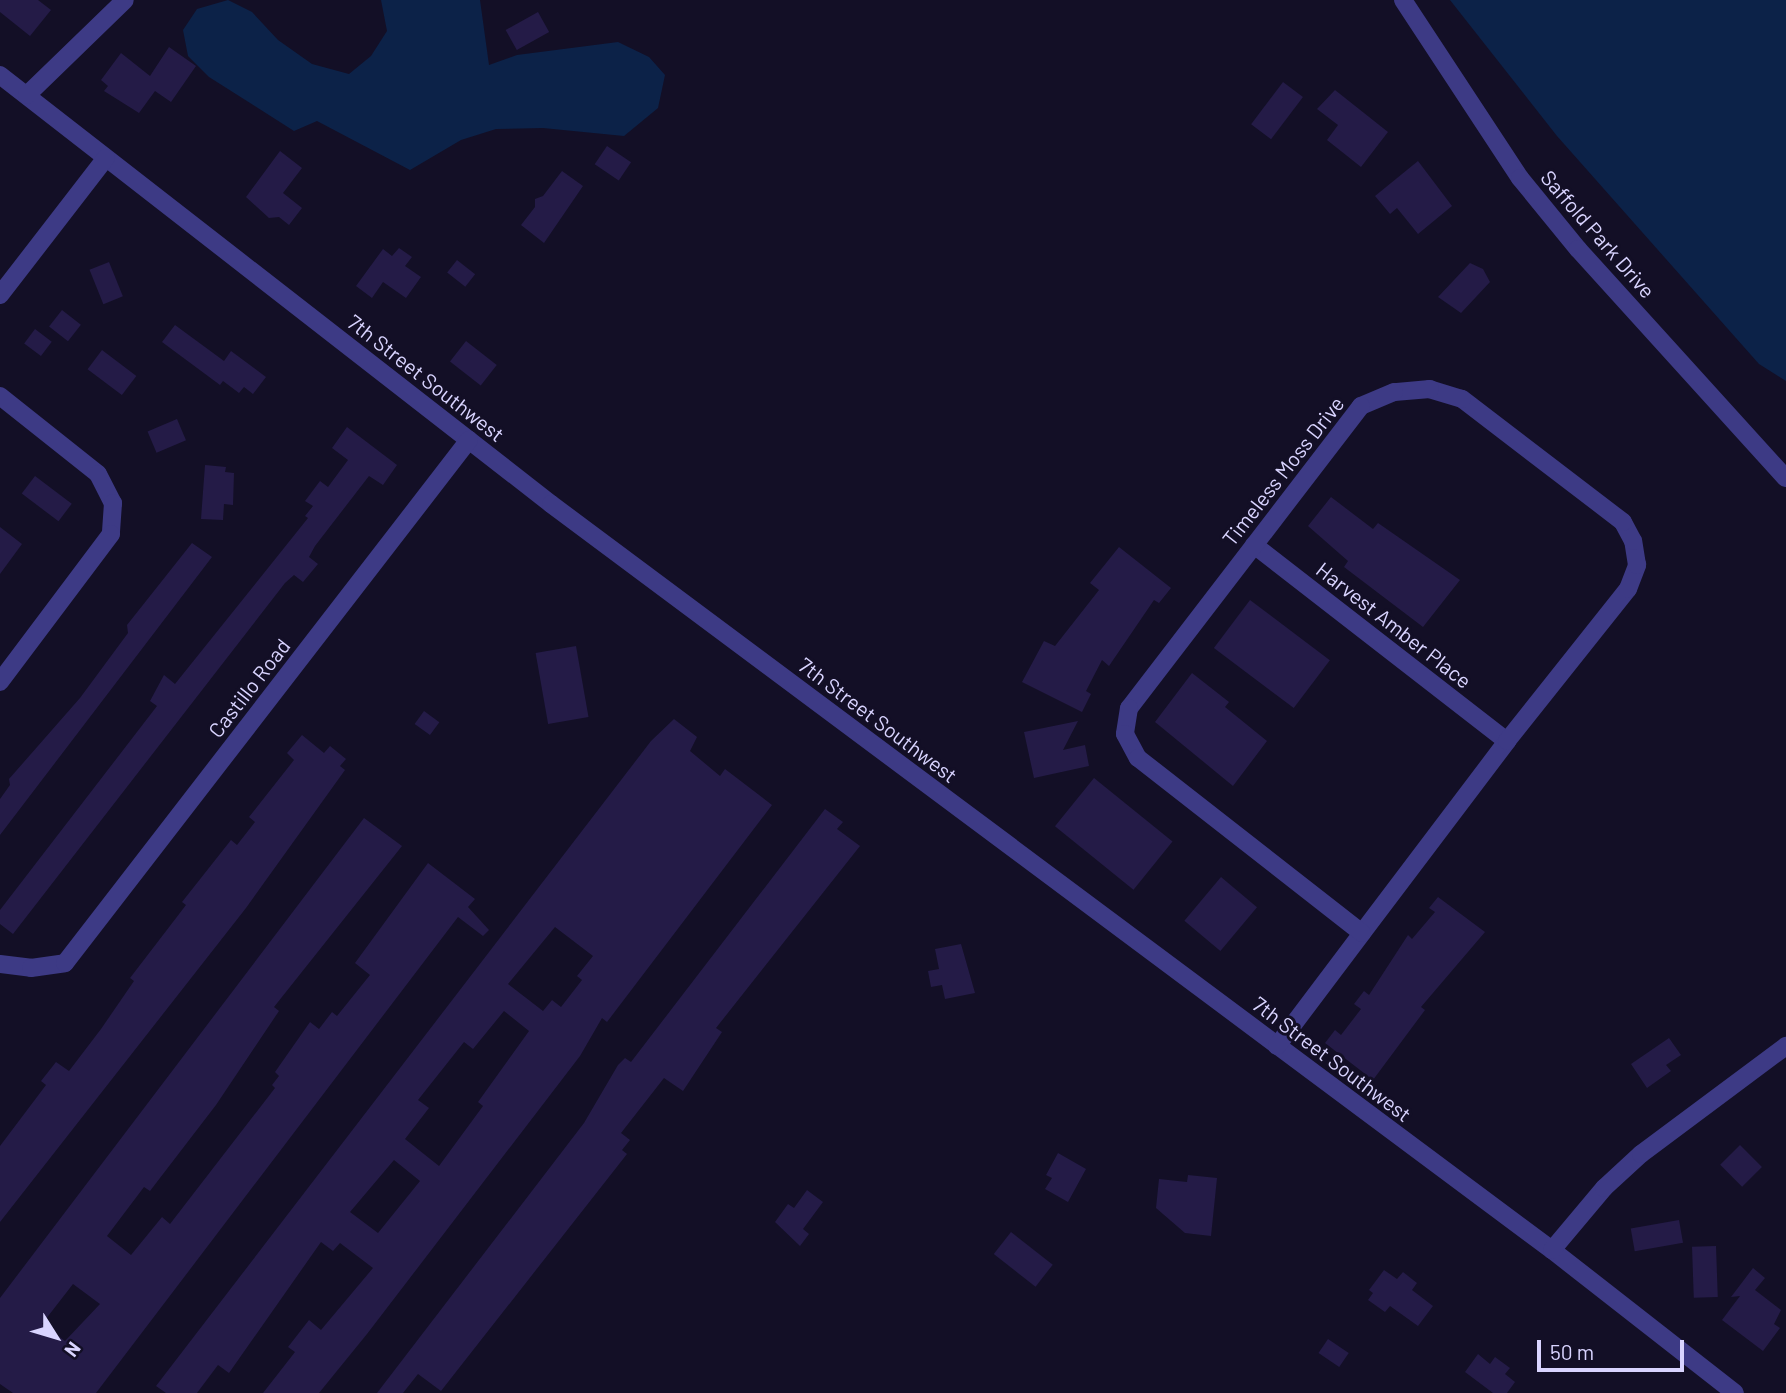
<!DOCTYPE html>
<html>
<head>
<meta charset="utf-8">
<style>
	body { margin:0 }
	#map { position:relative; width:1786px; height:1393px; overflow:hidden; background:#130f26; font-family:Barlow,sans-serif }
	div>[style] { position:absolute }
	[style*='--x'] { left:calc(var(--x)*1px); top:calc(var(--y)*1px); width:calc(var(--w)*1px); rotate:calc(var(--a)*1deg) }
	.water>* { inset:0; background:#0c2248 }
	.building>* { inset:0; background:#241b47; transform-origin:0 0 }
	.street>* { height:18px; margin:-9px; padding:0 9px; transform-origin:9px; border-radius:9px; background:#3d3a85 }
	span { translate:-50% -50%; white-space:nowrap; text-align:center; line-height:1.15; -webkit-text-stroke:6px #130f26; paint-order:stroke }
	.street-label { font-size:21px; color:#d9d4ff }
	.north { position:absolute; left:21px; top:1302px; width:70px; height:70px; -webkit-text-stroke:5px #130f26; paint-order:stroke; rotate:127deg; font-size:19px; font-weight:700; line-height:28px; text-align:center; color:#d9d4ff }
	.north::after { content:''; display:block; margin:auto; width:24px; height:32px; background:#d9d4ff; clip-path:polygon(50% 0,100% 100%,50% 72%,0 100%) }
	.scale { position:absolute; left:1537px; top:1340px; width:147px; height:32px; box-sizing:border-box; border:4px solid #d9d4ff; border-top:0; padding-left:9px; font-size:21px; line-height:24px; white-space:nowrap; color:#d9d4ff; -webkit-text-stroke:5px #130f26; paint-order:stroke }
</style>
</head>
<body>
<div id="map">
	<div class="water">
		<i style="clip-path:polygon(228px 0,252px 12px,278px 40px,312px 64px,349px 74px,371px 56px,387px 31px,381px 0,480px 0,489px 65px,517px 55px,618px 42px,649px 57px,665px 75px,658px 108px,624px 136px,543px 128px,496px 129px,461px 140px,410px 170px,317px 121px,294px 131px,209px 77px,188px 56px,183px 30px,197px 9px)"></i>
		<i style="clip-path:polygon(1450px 0,1786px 0,1786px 381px,1759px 364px,1557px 136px)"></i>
	</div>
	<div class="building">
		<i style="clip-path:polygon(0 0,38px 0,51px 10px,30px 36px,0 12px)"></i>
		<i style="left:538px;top:12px;width:23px;height:37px;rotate:61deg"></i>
		<i style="clip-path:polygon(169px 47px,196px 66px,171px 102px,155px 91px,139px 113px,104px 91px,108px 86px,101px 80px,121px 53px,150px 76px)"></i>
		<i style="left:1283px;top:82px;width:25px;height:53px;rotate:37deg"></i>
		<i style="clip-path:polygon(1335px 90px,1388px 132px,1361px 167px,1327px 140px,1338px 125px,1317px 109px)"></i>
		<i style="left:607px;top:146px;width:29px;height:22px;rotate:34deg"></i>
		<i style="clip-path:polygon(280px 151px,302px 168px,283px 193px,302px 208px,289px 225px,279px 217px,269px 218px,246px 197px)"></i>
		<i style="clip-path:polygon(1418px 161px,1452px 206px,1418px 234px,1397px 208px,1390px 214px,1375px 196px)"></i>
		<i style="clip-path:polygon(562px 171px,583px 186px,544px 243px,521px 225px,535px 207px,535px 199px,543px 196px)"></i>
		<i style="clip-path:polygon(399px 248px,412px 257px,405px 266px,421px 277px,406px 298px,383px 282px,372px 298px,356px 286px,383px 249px,392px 256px)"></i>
		<i style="left:457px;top:260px;width:23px;height:16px;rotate:38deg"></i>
		<i style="left:109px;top:262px;width:37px;height:21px;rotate:68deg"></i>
		<i style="clip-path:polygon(1470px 263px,1483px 269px,1490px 282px,1461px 313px,1438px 297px)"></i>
		<i style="left:62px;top:310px;width:24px;height:21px;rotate:38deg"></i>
		<i style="clip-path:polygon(175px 325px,224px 361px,231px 351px,266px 377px,253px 394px,244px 387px,239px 393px,223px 381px,220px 385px,162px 342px)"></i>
		<i style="left:35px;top:329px;width:21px;height:18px;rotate:37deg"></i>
		<i style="left:466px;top:341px;width:39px;height:26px;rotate:38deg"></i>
		<i style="left:102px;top:350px;width:43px;height:24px;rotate:37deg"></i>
		<i style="left:177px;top:419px;width:23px;height:32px;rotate:67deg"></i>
		<i style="clip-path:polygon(347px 427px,397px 465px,383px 485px,369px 476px,315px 546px,309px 557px,318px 564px,303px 582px,294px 575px,285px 583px,13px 934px,0 924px,0 910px,157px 706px,150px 701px,164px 675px,175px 684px,308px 518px,305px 516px,313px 506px,305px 501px,320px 481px,328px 487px,348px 460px,332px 448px)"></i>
		<i style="clip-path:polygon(205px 465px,226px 467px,225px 472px,234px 473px,233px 505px,224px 504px,223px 520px,201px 519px)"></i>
		<i style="left:35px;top:476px;width:46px;height:22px;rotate:37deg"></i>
		<i style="clip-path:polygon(1331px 497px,1373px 529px,1378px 523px,1460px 580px,1423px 627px,1344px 567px,1348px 561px,1308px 526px)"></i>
		<i style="clip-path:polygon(0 527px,22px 544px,0 574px)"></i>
		<i style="clip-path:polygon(192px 543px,212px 557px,0 835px,0 799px,10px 785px,9px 779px,80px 698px,128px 633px,127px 625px)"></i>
		<i style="clip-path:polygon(1119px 547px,1171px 588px,1159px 603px,1154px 600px,1109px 666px,1102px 660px,1086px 691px,1091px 694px,1082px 712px,1022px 682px,1044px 641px,1055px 646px,1099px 590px,1090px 583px)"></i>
		<i style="left:1250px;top:600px;width:100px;height:60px;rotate:37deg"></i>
		<i style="left:576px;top:646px;width:72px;height:41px;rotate:80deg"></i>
		<i style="clip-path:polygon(1192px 673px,1229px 702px,1225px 707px,1267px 741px,1233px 786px,1155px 722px)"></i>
		<i style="left:424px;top:711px;width:19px;height:16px;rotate:36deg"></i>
		<i style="clip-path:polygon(evenodd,674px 719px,697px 737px,690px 751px,720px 776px,725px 769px,772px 805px,607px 1022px,602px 1018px,580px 1056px,367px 1334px,319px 1393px,263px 1393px,295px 1352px,288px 1347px,309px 1320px,321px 1330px,373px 1268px,340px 1243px,333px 1251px,321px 1242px,229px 1373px,218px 1365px,197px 1393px,166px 1393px,156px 1386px,651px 741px,674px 719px,555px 927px,593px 956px,577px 976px,582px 980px,561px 1007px,552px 1000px,543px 1011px,508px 984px,555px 927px,674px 719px,504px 1011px,529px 1031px,478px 1102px,483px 1106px,439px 1166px,405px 1139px,429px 1108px,418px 1100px,464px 1042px,473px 1049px,504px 1011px,674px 719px,394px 1160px,420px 1181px,378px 1233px,350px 1212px,394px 1160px)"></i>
		<i style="clip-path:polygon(1078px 721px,1063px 750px,1085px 745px,1089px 766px,1034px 778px,1024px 732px)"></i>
		<i style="clip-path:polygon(302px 735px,324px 753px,330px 746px,346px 759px,340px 766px,345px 770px,246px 908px,0 1222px,0 1146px,46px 1085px,41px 1081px,56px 1062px,69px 1071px,101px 1029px,134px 981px,130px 978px,186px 905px,182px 902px,231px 840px,237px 845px,255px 822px,249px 817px,294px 760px,287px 753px)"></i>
		<i style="left:1094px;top:778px;width:101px;height:62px;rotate:39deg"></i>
		<i style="clip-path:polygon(825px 809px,843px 822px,837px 829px,860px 846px,716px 1028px,722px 1032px,683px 1091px,664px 1078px,621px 1133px,630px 1140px,622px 1150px,627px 1154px,441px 1391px,418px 1374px,403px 1393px,377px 1393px,584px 1123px,618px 1065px,625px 1058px,631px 1062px)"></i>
		<i style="clip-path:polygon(evenodd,364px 818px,402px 846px,274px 1007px,279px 1011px,216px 1105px,150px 1191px,144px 1187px,107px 1236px,131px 1255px,162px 1217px,170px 1224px,275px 1088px,272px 1085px,279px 1076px,275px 1072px,310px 1022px,319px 1029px,332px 1012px,337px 1016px,370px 975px,355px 963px,428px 863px,475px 899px,468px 907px,489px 930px,483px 936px,458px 917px,96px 1393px,13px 1393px,0 1384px,0 1298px,364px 818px,73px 1284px,100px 1304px,65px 1341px,42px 1324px,73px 1284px)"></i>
		<i style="left:1221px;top:877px;width:47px;height:57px;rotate:40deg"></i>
		<i style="clip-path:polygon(1438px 897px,1485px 932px,1421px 1007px,1425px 1010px,1373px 1080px,1325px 1043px,1335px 1030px,1341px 1035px,1361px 1009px,1354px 1004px,1364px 991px,1369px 995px,1408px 935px,1412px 939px,1435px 912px,1429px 908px)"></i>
		<i style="clip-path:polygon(961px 944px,975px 993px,945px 999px,942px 985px,931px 987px,928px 971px,939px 969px,935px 949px)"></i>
		<i style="clip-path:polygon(1669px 1038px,1681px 1055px,1666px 1065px,1671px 1071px,1647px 1088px,1631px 1064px)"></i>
		<i style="left:1740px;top:1145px;width:31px;height:28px;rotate:45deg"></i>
		<i style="clip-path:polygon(1058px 1153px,1086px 1169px,1068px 1202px,1045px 1189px,1052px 1178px,1046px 1175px)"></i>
		<i style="clip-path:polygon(1188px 1175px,1217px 1178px,1211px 1236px,1185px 1233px,1156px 1208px,1159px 1179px,1187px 1182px)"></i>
		<i style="clip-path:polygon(807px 1190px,823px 1202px,803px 1229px,809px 1234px,800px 1246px,775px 1222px,788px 1204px,794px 1208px)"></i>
		<i style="left:1679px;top:1220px;width:23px;height:49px;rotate:80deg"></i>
		<i style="left:1011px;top:1232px;width:53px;height:28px;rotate:38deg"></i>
		<i style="left:1716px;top:1246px;width:51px;height:24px;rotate:88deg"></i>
		<i style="clip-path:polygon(1753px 1268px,1765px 1278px,1755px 1290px,1781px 1310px,1774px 1324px,1780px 1328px,1763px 1351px,1722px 1320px,1740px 1296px,1731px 1297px)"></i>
		<i style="clip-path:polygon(1384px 1270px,1397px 1279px,1403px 1272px,1417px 1283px,1412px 1290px,1433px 1306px,1418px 1326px,1390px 1306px,1385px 1312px,1368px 1300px,1373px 1293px,1369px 1290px)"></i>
		<i style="left:1328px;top:1339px;width:25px;height:17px;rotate:34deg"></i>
		<i style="clip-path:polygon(1478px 1354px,1490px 1364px,1495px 1357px,1510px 1368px,1505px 1374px,1515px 1382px,1507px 1393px,1493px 1393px,1465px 1372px)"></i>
	</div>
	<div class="street">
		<i style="--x:1403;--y:0;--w:213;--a:56.7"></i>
		<i style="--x:1520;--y:178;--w:92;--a:50.8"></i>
		<i style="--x:1578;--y:249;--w:309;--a:47.8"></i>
		<i style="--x:0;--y:75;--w:698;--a:37.9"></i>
		<i style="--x:551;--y:504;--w:1248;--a:36.7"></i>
		<i style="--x:1552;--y:1250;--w:232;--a:38"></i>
		<i style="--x:27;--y:95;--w:136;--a:-44.1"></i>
		<i style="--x:0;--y:295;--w:173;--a:-52.3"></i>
		<i style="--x:0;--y:396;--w:125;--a:38.5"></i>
		<i style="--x:98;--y:474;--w:33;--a:63"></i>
		<i style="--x:113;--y:503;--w:31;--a:94"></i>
		<i style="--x:111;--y:534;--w:185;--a:126.9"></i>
		<i style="--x:1254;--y:545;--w:320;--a:37.8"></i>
		<i style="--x:0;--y:964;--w:31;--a:7"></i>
		<i style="--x:31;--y:968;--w:34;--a:-8"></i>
		<i style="--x:65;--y:963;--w:661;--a:-52.32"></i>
		<i style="--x:1277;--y:1046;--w:141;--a:-53"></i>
		<i style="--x:1362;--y:933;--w:241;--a:-52.9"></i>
		<i style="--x:1507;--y:741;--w:194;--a:-51.5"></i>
		<i style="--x:1628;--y:589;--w:26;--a:-69"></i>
		<i style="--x:1637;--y:565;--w:24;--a:-99"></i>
		<i style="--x:1633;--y:541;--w:21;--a:-118"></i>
		<i style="--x:1623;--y:522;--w:203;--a:-142.6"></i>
		<i style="--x:1462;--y:399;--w:34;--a:-163"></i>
		<i style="--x:1430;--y:389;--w:36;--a:175"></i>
		<i style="--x:1394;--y:392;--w:36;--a:157"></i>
		<i style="--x:1361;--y:406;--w:381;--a:127.5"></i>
		<i style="--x:1129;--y:708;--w:26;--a:99"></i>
		<i style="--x:1125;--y:734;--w:27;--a:62"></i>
		<i style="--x:1138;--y:758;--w:284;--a:38"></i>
		<i style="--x:1552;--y:1250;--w:81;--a:-50"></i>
		<i style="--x:1604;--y:1188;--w:50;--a:-42.6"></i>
		<i style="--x:1641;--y:1154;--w:181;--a:-36.7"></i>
	</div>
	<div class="street-label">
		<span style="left:1598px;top:234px;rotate:49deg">Saffold Park Drive</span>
		<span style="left:426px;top:378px;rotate:38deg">7th Street Southwest</span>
		<span style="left:1283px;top:471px;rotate:-52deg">Timeless Moss Drive</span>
		<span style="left:1394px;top:625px;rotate:38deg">Harvest Amber Place</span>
		<span style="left:249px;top:688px;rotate:-52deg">Castillo Road</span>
		<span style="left:878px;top:720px;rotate:37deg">7th Street Southwest</span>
		<span style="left:1332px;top:1059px;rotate:37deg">7th Street Southwest</span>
	</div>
	<div class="north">N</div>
	<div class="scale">50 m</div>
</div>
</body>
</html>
